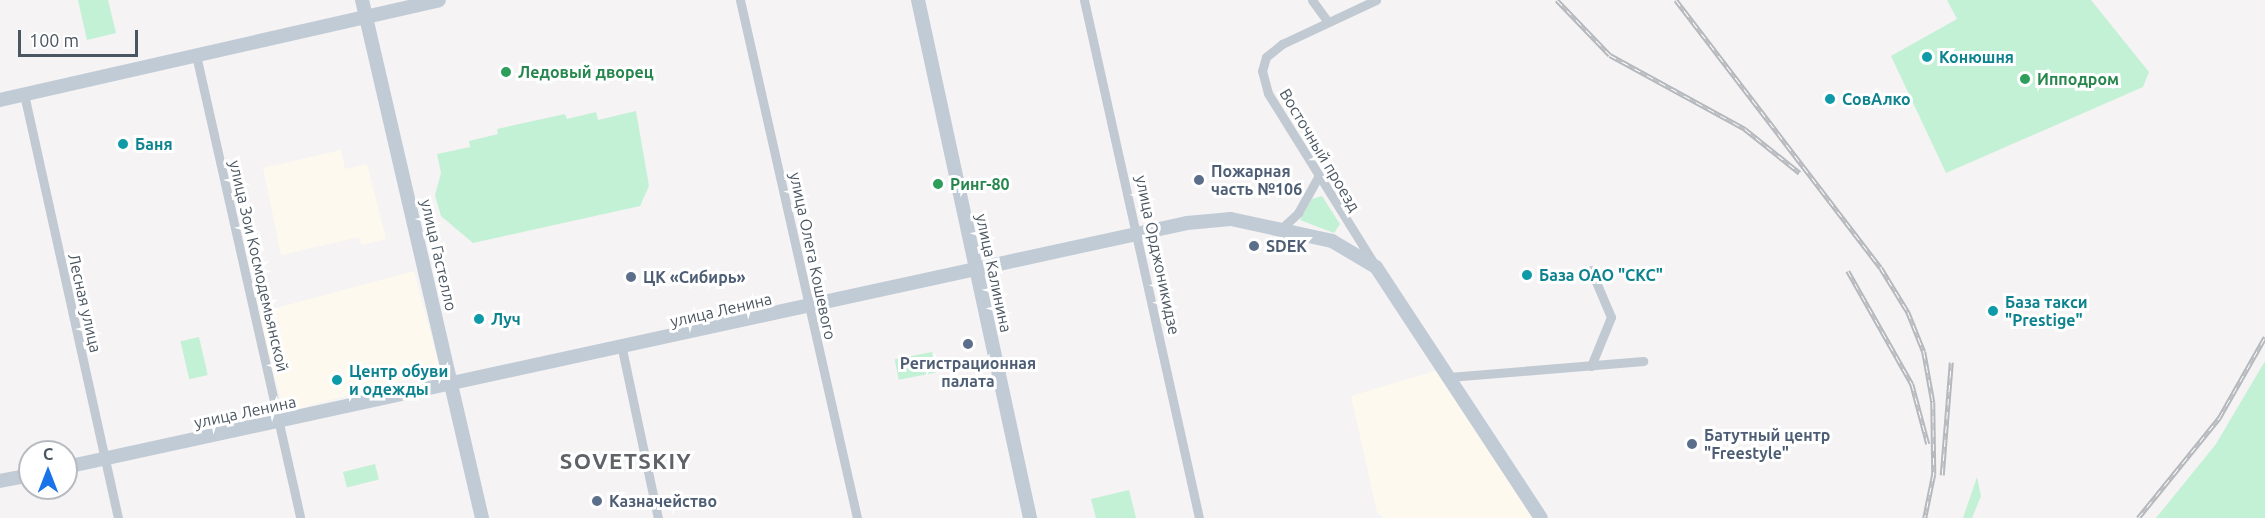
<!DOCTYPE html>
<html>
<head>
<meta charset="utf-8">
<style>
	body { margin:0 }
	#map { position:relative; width:2265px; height:518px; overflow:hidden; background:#f5f3f3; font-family:Ubuntu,sans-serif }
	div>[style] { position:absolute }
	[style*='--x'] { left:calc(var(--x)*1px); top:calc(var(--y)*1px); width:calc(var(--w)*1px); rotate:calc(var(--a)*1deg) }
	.commercial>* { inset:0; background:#fdf9ef; transform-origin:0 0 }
	.green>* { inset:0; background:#c3f1d5; transform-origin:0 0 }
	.street>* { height:9px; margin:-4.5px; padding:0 4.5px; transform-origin:4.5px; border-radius:4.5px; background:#c1cad2 }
	.secondary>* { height:14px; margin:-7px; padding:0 7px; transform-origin:7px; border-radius:7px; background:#c1cbd6 }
	.rail>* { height:4.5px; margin-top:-2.25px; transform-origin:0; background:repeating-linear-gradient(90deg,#fff 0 7px,#b5b8bd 0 14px); box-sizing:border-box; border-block:2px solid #b5b8bd }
	.dots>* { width:16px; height:16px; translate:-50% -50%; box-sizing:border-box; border:3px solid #fff; border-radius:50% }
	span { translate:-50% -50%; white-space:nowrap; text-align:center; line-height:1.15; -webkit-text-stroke:6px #fff; paint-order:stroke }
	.culture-label { font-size:16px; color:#0d838f; font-weight:700 }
	.left { translate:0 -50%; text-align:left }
	.leisure-label { font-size:16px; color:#27864d; font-weight:700 }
	.street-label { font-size:16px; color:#4a5661 }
	.service-label { font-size:16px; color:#4e5e75; font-weight:700 }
	.district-label { font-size:22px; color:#5f6368; font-weight:700; letter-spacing:1.5px }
	.north { position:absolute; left:18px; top:440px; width:60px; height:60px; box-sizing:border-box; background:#fff; border:2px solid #b7bbc0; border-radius:50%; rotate:0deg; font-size:16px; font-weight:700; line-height:24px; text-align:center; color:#4a5661 }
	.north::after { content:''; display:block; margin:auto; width:21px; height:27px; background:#1a73e8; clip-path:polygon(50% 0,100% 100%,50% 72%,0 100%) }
	.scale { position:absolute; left:18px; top:30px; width:120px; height:27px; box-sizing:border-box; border:3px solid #4a5661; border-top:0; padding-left:8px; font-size:18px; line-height:21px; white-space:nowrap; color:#4a5661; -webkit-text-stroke:4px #fff; paint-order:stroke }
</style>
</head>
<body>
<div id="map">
	<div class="commercial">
		<i style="clip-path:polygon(341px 150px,345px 169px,367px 164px,386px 239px,361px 245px,359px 237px,281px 255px,263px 168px)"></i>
		<i style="left:414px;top:271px;width:103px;height:162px;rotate:75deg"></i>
		<i style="clip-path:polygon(1438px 370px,1536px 518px,1384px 518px,1377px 512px,1351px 396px)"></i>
	</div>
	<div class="green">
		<i style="clip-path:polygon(78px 0,108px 0,116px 33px,87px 40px)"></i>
		<i style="clip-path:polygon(1947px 0,2091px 0,2149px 72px,2143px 87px,1946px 173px,1891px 56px,1957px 19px)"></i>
		<i style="clip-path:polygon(636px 111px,649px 186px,640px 206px,473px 243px,441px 216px,435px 195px,441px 173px,437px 154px,470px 147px,469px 141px,498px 134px,497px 129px,565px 114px,567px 119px,596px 112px,598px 120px)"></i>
		<i style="clip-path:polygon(1322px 196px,1340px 224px,1334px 233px,1300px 220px,1312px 199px)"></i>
		<i style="left:199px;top:337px;width:39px;height:19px;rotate:77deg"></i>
		<i style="left:932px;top:352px;width:21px;height:38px;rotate:79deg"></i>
		<i style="clip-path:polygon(2265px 361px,2265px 518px,2156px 518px,2216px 444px)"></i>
		<i style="left:375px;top:464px;width:16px;height:33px;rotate:76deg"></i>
		<i style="clip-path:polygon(1977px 477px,1981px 496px,1972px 518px,1963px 518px)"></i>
		<i style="clip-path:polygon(1129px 490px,1136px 518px,1096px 518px,1091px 499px)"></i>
	</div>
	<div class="street">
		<i style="--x:740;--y:0;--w:531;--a:77.27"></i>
		<i style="--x:1084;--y:0;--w:531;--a:77.48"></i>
		<i style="--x:1312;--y:0;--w:27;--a:54"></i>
		<i style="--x:196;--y:55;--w:475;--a:77.3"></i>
		<i style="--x:24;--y:94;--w:434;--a:77.5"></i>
		<i style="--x:1283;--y:227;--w:21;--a:-43"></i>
		<i style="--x:1298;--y:213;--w:41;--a:-60.9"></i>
		<i style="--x:1373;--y:262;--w:199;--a:-121.9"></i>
		<i style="--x:1268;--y:93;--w:23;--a:-105"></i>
		<i style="--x:1262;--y:71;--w:15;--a:-74"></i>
		<i style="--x:1266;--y:57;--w:21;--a:-39"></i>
		<i style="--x:1282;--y:44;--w:104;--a:-25.1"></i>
		<i style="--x:622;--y:349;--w:173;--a:78"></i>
		<i style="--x:1591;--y:366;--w:53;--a:-67.8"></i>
		<i style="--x:1611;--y:317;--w:51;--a:-113.1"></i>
		<i style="--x:1449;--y:377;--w:195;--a:-4.7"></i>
	</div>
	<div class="secondary">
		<i style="--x:362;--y:0;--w:532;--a:76.96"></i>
		<i style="--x:918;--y:0;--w:530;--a:77.8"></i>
		<i style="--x:0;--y:100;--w:450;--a:-12.8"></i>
		<i style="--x:66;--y:467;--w:1147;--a:-12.28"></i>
		<i style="--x:1187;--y:223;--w:44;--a:-5.2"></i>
		<i style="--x:1231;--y:219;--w:103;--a:12.3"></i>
		<i style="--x:1332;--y:241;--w:51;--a:30.6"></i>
		<i style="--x:1376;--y:267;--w:300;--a:56.7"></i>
		<i style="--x:0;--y:481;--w:31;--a:-11"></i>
	</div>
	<div class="rail">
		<i style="--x:1557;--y:0;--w:76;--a:46.1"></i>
		<i style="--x:1610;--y:55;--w:154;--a:28.7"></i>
		<i style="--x:1745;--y:129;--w:70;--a:38.7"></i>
		<i style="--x:1676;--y:0;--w:337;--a:52.6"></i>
		<i style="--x:1881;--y:268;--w:52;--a:58.5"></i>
		<i style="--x:1908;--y:312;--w:43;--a:68.2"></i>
		<i style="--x:1924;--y:352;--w:51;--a:79.8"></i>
		<i style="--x:1933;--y:402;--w:72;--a:89.2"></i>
		<i style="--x:1934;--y:474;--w:45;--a:101.6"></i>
		<i style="--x:1848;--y:271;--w:130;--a:60.5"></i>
		<i style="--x:1912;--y:384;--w:62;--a:75.1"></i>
		<i style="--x:1942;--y:475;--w:113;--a:-85.4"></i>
		<i style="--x:2138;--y:518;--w:129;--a:-51"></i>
		<i style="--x:2219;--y:418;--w:93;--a:-60.4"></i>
	</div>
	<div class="dots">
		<i style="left:1927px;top:57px;background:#0f9aa8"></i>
		<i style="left:506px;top:72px;background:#2e9e5b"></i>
		<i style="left:2025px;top:79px;background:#2e9e5b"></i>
		<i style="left:1830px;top:99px;background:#0f9aa8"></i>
		<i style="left:123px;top:144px;background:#0f9aa8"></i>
		<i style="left:1199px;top:180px;background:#5c6f8a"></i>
		<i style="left:938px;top:184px;background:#2e9e5b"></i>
		<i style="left:1254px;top:246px;background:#5c6f8a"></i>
		<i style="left:1527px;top:275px;background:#0f9aa8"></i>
		<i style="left:631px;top:277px;background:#5c6f8a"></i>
		<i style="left:1993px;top:311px;background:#0f9aa8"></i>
		<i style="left:479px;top:319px;background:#0f9aa8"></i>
		<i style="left:968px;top:344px;background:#5c6f8a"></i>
		<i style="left:337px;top:380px;background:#0f9aa8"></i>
		<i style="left:1692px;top:444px;background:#5c6f8a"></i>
		<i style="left:597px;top:501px;background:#5c6f8a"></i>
	</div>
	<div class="culture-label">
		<span class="left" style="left:1939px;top:57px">Конюшня</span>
		<span class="left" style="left:1842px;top:99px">СовАлко</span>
		<span class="left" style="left:135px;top:144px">Баня</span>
		<span class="left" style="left:1539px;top:275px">База ОАО "СКС"</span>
		<span class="left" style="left:2005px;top:311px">База такси<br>"Prestige"</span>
		<span class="left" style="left:491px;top:319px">Луч</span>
		<span class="left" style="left:349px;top:380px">Центр обуви<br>и одежды</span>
	</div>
	<div class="leisure-label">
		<span class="left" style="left:518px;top:72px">Ледовый дворец</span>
		<span class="left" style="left:2037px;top:79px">Ипподром</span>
		<span class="left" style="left:950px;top:184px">Ринг-80</span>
	</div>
	<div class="street-label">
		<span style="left:1320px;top:150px;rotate:59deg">Восточный проезд</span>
		<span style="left:439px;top:255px;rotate:77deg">улица Гастелло</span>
		<span style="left:1158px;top:255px;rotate:78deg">улица Орджоникидзе</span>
		<span style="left:813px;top:256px;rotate:78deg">улица Олега Кошевого</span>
		<span style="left:259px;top:266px;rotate:77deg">улица Зои Космодемьянской</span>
		<span style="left:994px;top:273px;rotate:78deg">улица Калинина</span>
		<span style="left:85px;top:303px;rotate:77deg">Лесная улица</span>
		<span style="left:721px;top:310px;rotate:-13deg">улица Ленина</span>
		<span style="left:245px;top:412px;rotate:-12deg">улица Ленина</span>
	</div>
	<div class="service-label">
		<span class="left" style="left:1211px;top:180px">Пожарная<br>часть №106</span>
		<span class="left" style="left:1266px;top:246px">SDEK</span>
		<span class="left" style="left:643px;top:277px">ЦК «Сибирь»</span>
		<span style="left:968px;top:372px">Регистрационная<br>палата</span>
		<span class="left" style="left:1704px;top:444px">Батутный центр<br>"Freestyle"</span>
		<span class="left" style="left:609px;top:501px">Казначейство</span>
	</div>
	<div class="district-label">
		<span style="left:626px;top:461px">SOVETSKIY</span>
	</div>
	<div class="north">С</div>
	<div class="scale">100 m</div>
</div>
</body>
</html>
